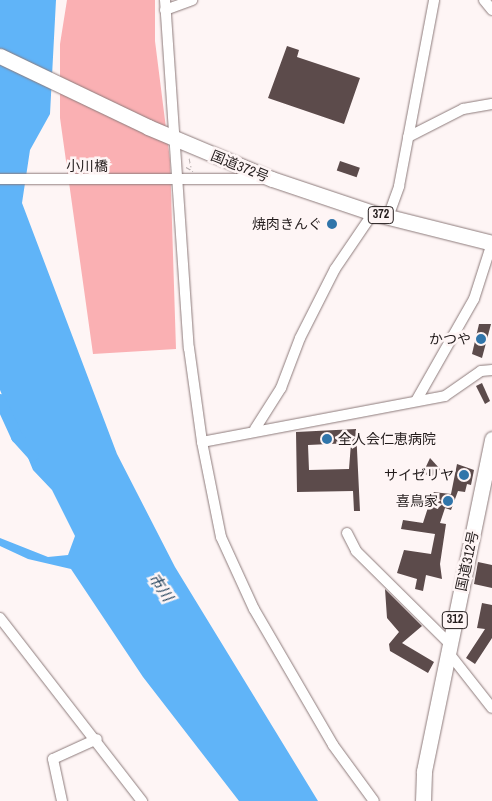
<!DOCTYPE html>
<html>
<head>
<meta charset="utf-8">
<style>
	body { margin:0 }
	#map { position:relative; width:492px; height:801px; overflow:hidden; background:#fef5f5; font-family:"Archivo Narrow","Noto Sans JP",sans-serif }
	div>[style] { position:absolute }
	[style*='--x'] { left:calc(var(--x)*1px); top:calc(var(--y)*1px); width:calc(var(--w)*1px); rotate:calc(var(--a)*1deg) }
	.green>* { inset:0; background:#fab0b3 }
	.water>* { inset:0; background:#60b4f8 }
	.river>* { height:12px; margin:-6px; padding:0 6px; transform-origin:6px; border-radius:6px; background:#60b4f8 }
	.building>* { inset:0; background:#5c4b4b; transform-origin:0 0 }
	.path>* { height:1px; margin-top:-0.5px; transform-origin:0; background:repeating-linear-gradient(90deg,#b4acac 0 5px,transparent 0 7.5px) }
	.roads { filter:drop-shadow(0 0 1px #8d7b7b) drop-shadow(0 0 1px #8d7b7b) }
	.minor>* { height:10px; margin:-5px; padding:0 5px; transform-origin:5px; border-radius:5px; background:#fff }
	.highway>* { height:15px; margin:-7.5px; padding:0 7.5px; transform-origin:7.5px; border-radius:7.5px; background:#fff }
	.dots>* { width:14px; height:14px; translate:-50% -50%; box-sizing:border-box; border:2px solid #fef5f5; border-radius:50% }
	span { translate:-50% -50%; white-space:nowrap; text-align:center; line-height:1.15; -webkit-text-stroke:5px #fef5f5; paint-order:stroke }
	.shield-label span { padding:1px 4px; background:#fef5f5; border:1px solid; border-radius:4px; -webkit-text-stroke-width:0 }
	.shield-label { font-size:12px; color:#231c1c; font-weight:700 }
	.street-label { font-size:14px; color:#231c1c }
	.poi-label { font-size:14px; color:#231c1c }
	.right { translate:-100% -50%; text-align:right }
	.left { translate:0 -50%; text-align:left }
	.water-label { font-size:15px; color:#123550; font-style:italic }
</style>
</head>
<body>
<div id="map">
	<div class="green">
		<i style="clip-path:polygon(67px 0,155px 0,155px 41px,170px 160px,176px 349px,93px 354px,60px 118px,60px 44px)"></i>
	</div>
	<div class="water">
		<i style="clip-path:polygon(0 0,56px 0,50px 114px,30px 150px,22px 203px,117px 454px,175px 567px,318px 801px,239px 801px,143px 677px,71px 569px,28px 559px,0 546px,0 538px,48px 557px,68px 555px,75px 536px,52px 490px,33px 470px,0 390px)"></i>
	</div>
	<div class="river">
		<i style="--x:0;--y:400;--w:41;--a:65.3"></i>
		<i style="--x:17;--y:437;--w:24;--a:48"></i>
	</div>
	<div class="building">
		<i style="clip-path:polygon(287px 46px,299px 50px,297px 57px,360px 78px,344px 124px,268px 98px)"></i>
		<i style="left:340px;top:161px;width:21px;height:10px;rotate:19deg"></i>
		<i style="clip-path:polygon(479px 324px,491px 324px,482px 358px,472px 354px)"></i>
		<i style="clip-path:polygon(482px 383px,490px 401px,485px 404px,476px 386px)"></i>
		<i style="clip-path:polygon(evenodd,356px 429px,360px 511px,354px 511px,353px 491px,297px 492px,296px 432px,356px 429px,351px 443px,349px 469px,309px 470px,308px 445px,351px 443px)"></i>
		<i style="clip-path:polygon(430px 458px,440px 469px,436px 479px,423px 473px)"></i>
		<i style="clip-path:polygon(457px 464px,474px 470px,471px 485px,467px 484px,465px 492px,458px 491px,451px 510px,445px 508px,440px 523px,446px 524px,440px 564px,442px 579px,426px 575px,423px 591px,415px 589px,417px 579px,397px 573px,404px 550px,431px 554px,435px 534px,401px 529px,403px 520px,423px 523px,433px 492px,451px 494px)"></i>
		<i style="clip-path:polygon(478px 562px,492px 565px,492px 588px,474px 584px)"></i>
		<i style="clip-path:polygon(385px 589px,422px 626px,402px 643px,434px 662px,428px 673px,390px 651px,389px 644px,399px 632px,387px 618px)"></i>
		<i style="clip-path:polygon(482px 603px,492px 605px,492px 638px,475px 664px,466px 658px,485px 629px,477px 628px)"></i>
	</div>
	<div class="path">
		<i style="--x:189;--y:158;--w:9;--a:77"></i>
		<i style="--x:186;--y:167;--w:8;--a:30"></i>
	</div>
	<div class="roads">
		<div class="minor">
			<i style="--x:165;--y:0;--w:349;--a:86.1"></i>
			<i style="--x:189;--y:348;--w:95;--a:82.1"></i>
			<i style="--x:202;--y:442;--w:97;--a:78.7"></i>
			<i style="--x:221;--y:537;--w:79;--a:65.4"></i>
			<i style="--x:254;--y:609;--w:157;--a:59.8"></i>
			<i style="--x:333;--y:745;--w:69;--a:53.8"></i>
			<i style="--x:484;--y:0;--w:13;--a:51"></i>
			<i style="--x:165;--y:10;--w:29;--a:-20"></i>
			<i style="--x:408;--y:137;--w:62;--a:-27"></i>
			<i style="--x:463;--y:109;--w:29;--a:-10"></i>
			<i style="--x:0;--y:179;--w:266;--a:0"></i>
			<i style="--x:388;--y:217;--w:33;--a:-70"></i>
			<i style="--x:399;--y:186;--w:189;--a:-79.3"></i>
			<i style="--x:416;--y:401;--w:117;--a:-60.4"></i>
			<i style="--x:474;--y:299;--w:59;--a:-72.2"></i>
			<i style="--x:255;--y:429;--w:49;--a:-57.6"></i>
			<i style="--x:281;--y:388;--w:53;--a:-69.2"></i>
			<i style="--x:300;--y:338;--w:77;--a:-63.1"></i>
			<i style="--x:335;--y:269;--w:68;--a:-55.8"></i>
			<i style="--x:202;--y:442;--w:247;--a:-10.7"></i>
			<i style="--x:445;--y:396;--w:44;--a:-34.8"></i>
			<i style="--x:481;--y:371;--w:11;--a:-5"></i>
			<i style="--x:347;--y:533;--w:20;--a:63"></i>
			<i style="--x:356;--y:551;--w:131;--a:44.7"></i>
			<i style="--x:0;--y:618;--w:232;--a:52.2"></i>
			<i style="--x:448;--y:652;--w:71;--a:51.8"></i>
			<i style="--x:62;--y:801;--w:43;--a:-102.1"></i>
			<i style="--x:53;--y:759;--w:48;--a:-24.4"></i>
		</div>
		<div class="highway">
			<i style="--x:0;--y:56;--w:164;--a:25.6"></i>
			<i style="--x:148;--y:127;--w:134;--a:22.8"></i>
			<i style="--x:272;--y:179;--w:107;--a:18.6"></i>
			<i style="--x:373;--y:213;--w:123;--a:14.1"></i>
			<i style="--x:423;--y:801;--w:30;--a:-88"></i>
			<i style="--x:424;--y:771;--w:339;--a:-78.4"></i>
		</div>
	</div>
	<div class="dots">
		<i style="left:332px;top:224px;background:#3075aa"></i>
		<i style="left:481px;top:339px;background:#3075aa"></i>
		<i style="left:327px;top:439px;background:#3075aa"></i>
		<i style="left:464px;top:475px;background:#3075aa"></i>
		<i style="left:448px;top:501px;background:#3075aa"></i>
	</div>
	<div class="shield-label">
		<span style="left:381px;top:215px">372</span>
		<span style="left:455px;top:620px">312</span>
	</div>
	<div class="street-label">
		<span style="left:87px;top:166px">小川橋</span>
		<span style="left:240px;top:166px;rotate:22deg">国道372号</span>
		<span style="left:467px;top:561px;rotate:-78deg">国道312号</span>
	</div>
	<div class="poi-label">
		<span class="right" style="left:322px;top:224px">焼肉きんぐ</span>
		<span class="right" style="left:471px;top:339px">かつや</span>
		<span class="left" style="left:338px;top:439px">全人会仁恵病院</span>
		<span class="right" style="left:454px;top:475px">サイゼリヤ</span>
		<span class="right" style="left:438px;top:501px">喜鳥家</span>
	</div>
	<div class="water-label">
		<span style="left:161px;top:587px;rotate:56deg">市川</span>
	</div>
</div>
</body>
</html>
